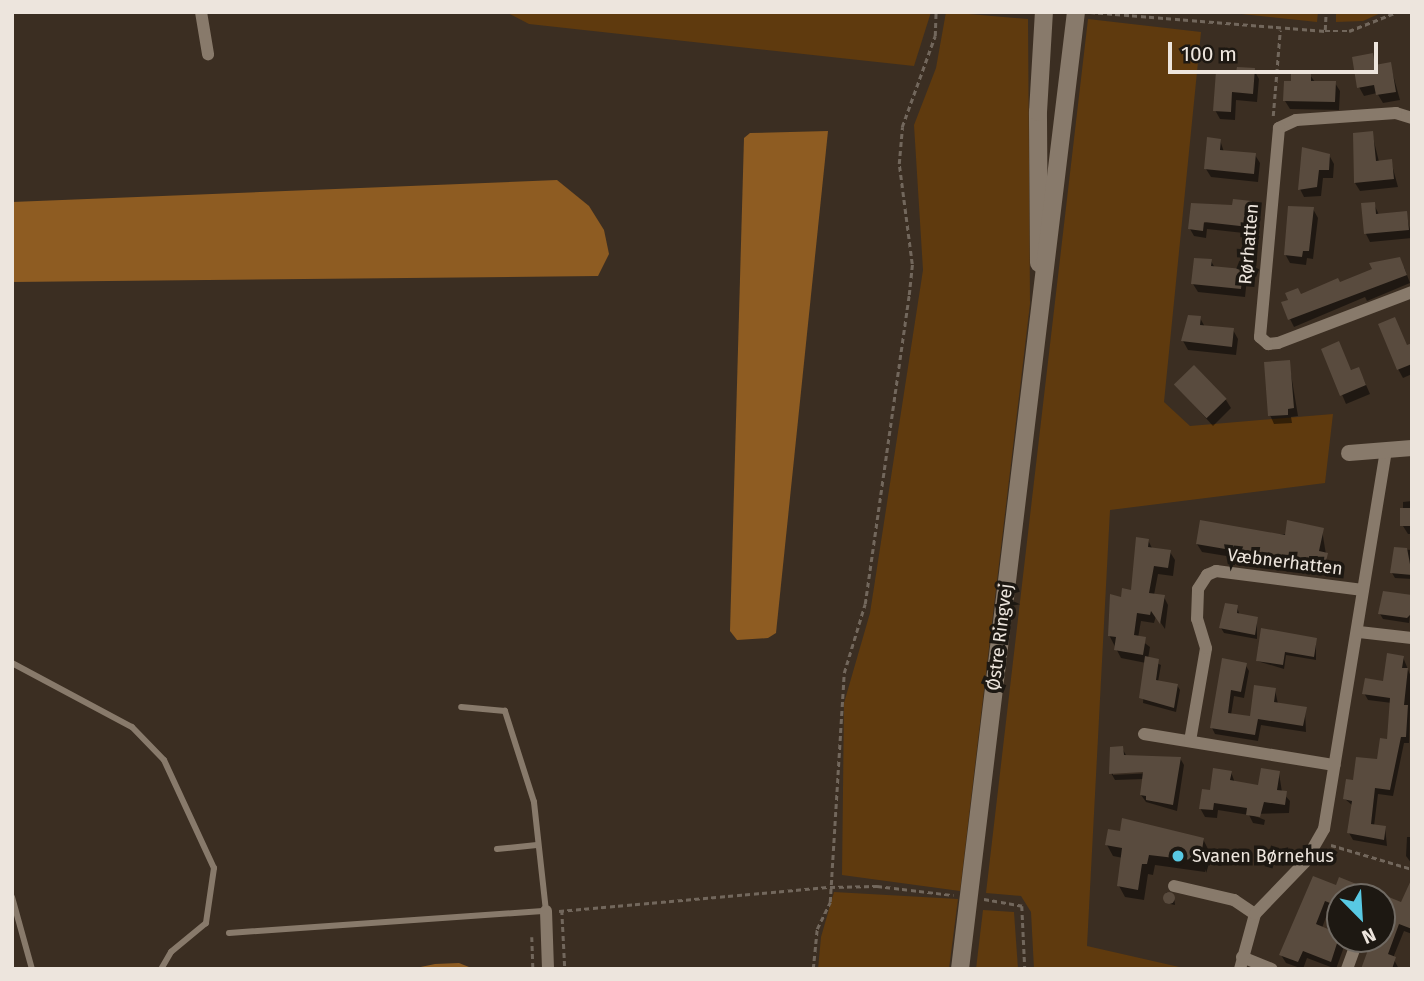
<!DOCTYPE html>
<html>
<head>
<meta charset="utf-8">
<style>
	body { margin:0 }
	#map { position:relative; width:1424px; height:981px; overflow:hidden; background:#3b2e22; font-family:"Fira Sans",sans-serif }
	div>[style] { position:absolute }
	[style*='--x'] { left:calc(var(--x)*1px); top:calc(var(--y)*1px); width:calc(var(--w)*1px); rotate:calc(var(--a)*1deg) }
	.green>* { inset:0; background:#5f3a0e }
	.water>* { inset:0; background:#8e5c22 }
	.shadow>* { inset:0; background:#0007 }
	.building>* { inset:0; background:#594b3e; transform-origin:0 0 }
	.round { border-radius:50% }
	.path>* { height:2.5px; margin-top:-1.25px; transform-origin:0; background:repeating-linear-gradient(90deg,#72675c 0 5px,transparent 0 8.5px) }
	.service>* { height:6px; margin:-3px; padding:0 3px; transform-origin:3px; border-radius:3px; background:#887a6b }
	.minor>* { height:12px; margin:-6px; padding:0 6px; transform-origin:6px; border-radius:6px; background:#887a6b }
	.tertiary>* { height:16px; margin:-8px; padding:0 8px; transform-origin:8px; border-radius:8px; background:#887a6b }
	.secondary>* { height:18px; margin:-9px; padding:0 9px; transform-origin:9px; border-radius:9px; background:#887a6b }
	.dots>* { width:19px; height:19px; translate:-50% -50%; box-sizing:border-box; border:4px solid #1d1812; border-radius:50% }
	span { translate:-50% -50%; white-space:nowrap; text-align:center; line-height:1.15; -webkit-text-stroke:7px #1d1812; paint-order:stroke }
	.street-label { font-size:18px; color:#ede5dd }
	.poi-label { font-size:18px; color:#ede5dd }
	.left { translate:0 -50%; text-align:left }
	.frame { position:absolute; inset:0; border:14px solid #ede5dd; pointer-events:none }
	.north { position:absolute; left:1326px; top:883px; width:70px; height:70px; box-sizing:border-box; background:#1d1812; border:2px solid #706a63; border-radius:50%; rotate:156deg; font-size:19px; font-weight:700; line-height:28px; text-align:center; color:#ede5dd }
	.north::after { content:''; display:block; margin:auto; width:24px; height:32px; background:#58c9e3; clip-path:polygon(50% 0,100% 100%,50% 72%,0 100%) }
	.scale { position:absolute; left:1168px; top:42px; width:210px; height:32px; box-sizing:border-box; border:4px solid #ede5dd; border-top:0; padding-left:9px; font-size:21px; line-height:24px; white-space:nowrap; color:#ede5dd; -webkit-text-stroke:5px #1d1812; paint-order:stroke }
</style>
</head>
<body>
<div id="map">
	<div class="green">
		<i style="clip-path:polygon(506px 12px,931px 12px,914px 66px,529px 24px)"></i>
		<i style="clip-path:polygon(946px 12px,1028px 19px,1030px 304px,960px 891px,842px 875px,844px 703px,870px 613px,923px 270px,914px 125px,936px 68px)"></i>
		<i style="clip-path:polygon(1223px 12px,1318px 12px,1317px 22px)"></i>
		<i style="clip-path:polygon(1336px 12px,1383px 12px,1363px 21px,1336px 22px)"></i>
		<i style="clip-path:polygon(1088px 19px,1201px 32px,1164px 402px,1190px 426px,1333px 414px,1325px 483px,1110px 510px,1087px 946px,1188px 969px,1034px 969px,1031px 912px,1021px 896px,986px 893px)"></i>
		<i style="clip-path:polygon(834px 892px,958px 899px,949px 969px,818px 969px,821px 937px)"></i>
		<i style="clip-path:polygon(983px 910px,1014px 912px,1018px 969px,976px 969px)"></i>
	</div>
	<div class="water">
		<i style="clip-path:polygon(828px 131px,776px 633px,768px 638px,737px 640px,730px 631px,744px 138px,750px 133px)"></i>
		<i style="clip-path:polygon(557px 180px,589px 206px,604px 230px,609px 254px,598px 276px,12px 282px,12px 202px)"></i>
		<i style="clip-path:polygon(459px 963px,474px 969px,411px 969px,435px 964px)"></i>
	</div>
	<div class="shadow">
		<i style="clip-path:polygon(1372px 55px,1377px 66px,1390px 64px,1400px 100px,1383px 103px,1377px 93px,1364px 96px,1359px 87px)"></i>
		<i style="clip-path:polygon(1254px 70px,1259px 79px,1257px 102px,1236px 100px,1235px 120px,1220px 119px,1215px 110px,1218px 73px)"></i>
		<i style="clip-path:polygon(1310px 75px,1315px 82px,1335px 83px,1340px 91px,1339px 110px,1290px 109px,1285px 101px,1293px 83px)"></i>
		<i style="clip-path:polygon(1372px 133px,1379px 162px,1391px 161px,1398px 187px,1360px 191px,1355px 183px)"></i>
		<i style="clip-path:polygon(1220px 140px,1224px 152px,1255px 155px,1260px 163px,1258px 182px,1211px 177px,1206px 169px)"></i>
		<i style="clip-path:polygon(1329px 155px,1334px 164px,1333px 178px,1323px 178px,1321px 196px,1304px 197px,1300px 189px)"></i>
		<i style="clip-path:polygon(1251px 203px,1255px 210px,1253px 234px,1207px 229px,1206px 238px,1194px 236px,1190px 229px)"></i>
		<i style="clip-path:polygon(1374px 204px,1379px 215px,1406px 213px,1412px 238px,1370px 242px,1366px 234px)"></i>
		<i style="clip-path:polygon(1313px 209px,1318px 218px,1313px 259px,1307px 258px,1306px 265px,1290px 263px,1285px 254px)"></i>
		<i style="clip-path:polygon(1211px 261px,1215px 268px,1242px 271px,1247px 279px,1245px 297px,1198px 292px,1193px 284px)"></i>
		<i style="clip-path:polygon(1404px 267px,1410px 283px,1367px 301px,1365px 297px,1294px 327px,1290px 319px,1290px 300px,1300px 295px)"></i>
		<i style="clip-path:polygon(1200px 318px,1205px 327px,1233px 330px,1238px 339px,1236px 355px,1188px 350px,1183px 341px)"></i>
		<i style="clip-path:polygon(1412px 345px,1412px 374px,1403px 378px,1398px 369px)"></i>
		<i style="clip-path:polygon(1323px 350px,1363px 378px,1370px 394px,1346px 404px)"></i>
		<i style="clip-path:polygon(1289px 362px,1298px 416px,1291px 417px,1292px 423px,1274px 424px,1270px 415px)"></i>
		<i style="clip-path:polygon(1176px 385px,1226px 400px,1231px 408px,1213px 426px)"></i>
		<i style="clip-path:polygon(1412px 501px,1412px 534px,1408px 534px,1403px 526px,1403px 502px)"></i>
		<i style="clip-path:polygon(1322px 530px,1329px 573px,1202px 552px,1197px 544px)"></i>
		<i style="clip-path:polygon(1148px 540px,1153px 550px,1170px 552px,1175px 560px,1173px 576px,1158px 574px,1154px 595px,1164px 597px,1168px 605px,1165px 629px,1156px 616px,1154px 623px,1141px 621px,1138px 638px,1150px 647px,1148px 659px,1161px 665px,1158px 682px,1177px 685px,1180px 690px,1176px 712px,1143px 703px,1146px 663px,1121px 658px,1109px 635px,1122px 599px,1132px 592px)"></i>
		<i style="clip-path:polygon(1395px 549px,1412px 550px,1412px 579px,1395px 578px,1392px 573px)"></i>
		<i style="clip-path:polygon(1412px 597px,1409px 623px,1383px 619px,1380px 614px)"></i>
		<i style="clip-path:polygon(1237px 607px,1240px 616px,1257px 619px,1257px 639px,1224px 633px,1221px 628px)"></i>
		<i style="clip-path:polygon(1316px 639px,1316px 660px,1286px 655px,1284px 669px,1257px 661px)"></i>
		<i style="clip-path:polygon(1403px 657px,1411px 677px,1409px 743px,1404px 743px,1393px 796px,1378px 794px,1374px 826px,1385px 827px,1387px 846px,1353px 840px,1349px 833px,1353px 806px,1345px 799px,1354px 782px,1378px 761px,1389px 741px,1392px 703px,1368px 700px,1364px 693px,1385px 683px)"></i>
		<i style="clip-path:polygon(1224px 660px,1245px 664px,1249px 671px,1244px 698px,1234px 696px,1231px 715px,1251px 718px,1275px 690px,1278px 704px,1305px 709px,1306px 732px,1261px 725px,1258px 741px,1215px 734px,1212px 728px)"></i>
		<i style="clip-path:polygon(evenodd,1122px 748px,1127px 757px,1180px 758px,1184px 765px,1177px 811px,1146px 802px,1141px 795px,1144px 779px,1115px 780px,1111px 773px,1122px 748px,1152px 770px,1152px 773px,1113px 775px,1113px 772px,1152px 770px)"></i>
		<i style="clip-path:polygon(1231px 772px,1235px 783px,1260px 787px,1279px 773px,1282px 792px,1290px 801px,1289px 813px,1250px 814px,1265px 820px,1264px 825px,1253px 823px,1249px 815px,1218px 810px,1217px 818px,1205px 817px,1200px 808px)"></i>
		<i style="clip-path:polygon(1407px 837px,1412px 837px,1412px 864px,1406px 856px)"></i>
		<i style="clip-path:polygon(1203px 839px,1209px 851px,1205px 872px,1155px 865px,1153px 875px,1148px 874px,1144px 900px,1125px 897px,1119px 886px,1123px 858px,1113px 856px,1107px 845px)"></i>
		<i style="clip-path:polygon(1314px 878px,1337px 887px,1340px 879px,1402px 905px,1412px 899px,1412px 934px,1404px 931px,1393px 958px,1399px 969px,1362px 969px,1374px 939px,1382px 939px,1382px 897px,1340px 897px,1340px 913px,1329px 909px,1322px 928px,1340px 935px,1345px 944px,1336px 969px,1307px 958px,1303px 969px,1286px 963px,1281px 955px)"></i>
		<i style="clip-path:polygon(1166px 892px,1174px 897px,1175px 905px,1166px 903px)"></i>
	</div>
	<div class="building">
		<i style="clip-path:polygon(1373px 53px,1375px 65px,1391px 62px,1396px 92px,1376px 95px,1374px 85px,1357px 88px,1352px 57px)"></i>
		<i style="clip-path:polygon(1237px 67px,1255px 68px,1253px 94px,1232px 92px,1231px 112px,1213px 111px,1216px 71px,1236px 72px)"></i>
		<i style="clip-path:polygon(1291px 73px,1311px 73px,1311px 81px,1336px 81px,1335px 102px,1283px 101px,1284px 81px,1291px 81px)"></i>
		<i style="clip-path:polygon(1373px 131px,1376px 161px,1392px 159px,1394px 179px,1354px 183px,1353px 133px)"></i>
		<i style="clip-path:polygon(1207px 137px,1221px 139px,1220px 150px,1256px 153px,1254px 174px,1204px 169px)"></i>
		<i style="clip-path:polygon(1302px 147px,1330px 154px,1329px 170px,1319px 170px,1317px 187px,1298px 190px)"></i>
		<i style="clip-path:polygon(1233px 199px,1252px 201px,1249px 227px,1204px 222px,1203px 231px,1188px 229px,1191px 203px,1232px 205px)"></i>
		<i style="clip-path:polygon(1375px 202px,1376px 214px,1407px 211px,1409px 230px,1364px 234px,1361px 203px)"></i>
		<i style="clip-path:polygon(1288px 206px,1314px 207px,1309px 251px,1303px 251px,1302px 257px,1284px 255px)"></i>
		<i style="clip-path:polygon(1400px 257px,1407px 275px,1288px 320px,1281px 302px,1288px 300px,1285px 293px,1298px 288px,1301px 294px,1338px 278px,1340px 282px,1372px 269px,1369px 263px)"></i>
		<i style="clip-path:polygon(1194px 258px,1212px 259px,1211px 266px,1243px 269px,1241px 289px,1191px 284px)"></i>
		<i style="clip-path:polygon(1188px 315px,1201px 316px,1200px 325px,1234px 328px,1232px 347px,1181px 341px)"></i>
		<i style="clip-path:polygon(1395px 317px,1407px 345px,1412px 343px,1412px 364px,1397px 370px,1378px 324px)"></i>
		<i style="clip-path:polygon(1339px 341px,1351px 370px,1359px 367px,1366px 385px,1340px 396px,1321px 349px)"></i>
		<i style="clip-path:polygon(1290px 360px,1294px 408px,1288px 409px,1288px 415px,1268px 416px,1264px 362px)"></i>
		<i style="left:1194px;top:365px;width:47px;height:28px;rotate:46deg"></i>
		<i style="left:1400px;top:508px;width:12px;height:18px"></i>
		<i style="clip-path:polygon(1200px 520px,1285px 535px,1287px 520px,1324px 528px,1319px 551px,1328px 553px,1325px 566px,1196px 544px)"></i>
		<i style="clip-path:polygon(1136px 537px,1149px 539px,1148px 547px,1171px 550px,1168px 568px,1154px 566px,1149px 593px,1165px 595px,1160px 624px,1151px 611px,1150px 615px,1137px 613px,1134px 635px,1146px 637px,1143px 655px,1114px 650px,1116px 637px,1108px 636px,1110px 594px,1121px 597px,1122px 588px,1131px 590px)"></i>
		<i style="clip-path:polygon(1394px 547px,1407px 548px,1412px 575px,1390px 573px)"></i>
		<i style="clip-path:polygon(1383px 591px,1412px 595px,1412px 613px,1407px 618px,1378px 614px)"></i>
		<i style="clip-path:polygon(1225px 603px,1238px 605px,1237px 613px,1258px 617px,1255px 635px,1219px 628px)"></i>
		<i style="clip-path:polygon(1261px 628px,1317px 638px,1314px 657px,1285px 652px,1283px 665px,1256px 661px)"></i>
		<i style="clip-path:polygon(1387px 653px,1404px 656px,1402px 668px,1408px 668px,1404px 705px,1408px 705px,1406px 737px,1401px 737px,1390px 790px,1375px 788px,1371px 824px,1386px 826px,1384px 840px,1347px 833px,1352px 801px,1343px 799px,1346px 779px,1353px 780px,1356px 757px,1377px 759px,1380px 738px,1387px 739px,1390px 698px,1362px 694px,1365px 678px,1383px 681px)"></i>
		<i style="clip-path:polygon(1145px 656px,1159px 659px,1156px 680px,1178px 684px,1174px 708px,1139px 698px)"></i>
		<i style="clip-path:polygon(1222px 658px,1247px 663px,1241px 692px,1231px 690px,1228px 713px,1250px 716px,1254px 685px,1276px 688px,1274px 702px,1307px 707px,1303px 726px,1258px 719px,1255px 735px,1210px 728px)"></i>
		<i style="clip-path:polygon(1123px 746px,1124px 755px,1181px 757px,1173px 805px,1146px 800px,1146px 796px,1140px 795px,1143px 772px,1109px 774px,1110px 747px)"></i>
		<i style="clip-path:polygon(1213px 768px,1232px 771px,1230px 780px,1258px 785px,1261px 768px,1280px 771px,1277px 790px,1287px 791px,1285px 805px,1264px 802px,1260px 817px,1246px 815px,1247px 808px,1214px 803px,1213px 810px,1199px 809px,1202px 789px,1210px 790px)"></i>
		<i style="clip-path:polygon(1122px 818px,1204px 838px,1200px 861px,1149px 855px,1147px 864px,1142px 864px,1138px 890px,1117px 886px,1122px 848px,1105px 845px,1108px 829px,1120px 831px)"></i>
		<i style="clip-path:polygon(1313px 876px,1336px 885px,1339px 877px,1401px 902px,1412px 878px,1412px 929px,1399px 924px,1388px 954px,1396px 957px,1392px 969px,1361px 969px,1372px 939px,1382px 939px,1382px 897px,1340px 897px,1340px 907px,1325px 901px,1316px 924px,1340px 934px,1331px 962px,1303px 951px,1298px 962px,1279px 955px)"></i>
		<i class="round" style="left:1163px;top:892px;width:12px;height:12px"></i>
	</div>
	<div class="path">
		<i style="--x:1090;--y:12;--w:236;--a:4.6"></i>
		<i style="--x:1325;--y:31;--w:24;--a:0"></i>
		<i style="--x:1349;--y:31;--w:52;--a:-21.6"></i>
		<i style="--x:1325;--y:30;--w:18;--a:-87"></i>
		<i style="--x:1273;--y:116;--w:86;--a:-85.3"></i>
		<i style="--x:1331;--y:845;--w:84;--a:16.5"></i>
		<i style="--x:984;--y:899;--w:39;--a:10"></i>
		<i style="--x:1022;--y:906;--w:63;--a:87.3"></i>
		<i style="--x:562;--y:910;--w:59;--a:87.1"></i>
		<i style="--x:559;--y:911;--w:272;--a:-5.1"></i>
		<i style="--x:830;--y:887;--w:47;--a:-1.2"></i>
		<i style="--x:877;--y:886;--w:77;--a:6.8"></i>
		<i style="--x:532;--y:937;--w:32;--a:88"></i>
		<i style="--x:813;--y:969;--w:40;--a:-84.3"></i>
		<i style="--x:817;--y:929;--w:30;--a:-64"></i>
		<i style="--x:830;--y:902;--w:229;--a:-86.5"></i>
		<i style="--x:844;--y:673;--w:72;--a:-73.1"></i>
		<i style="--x:865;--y:604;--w:312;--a:-81.9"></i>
		<i style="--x:909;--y:295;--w:31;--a:-84"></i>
		<i style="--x:912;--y:264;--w:101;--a:-97.4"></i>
		<i style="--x:899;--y:164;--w:37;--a:-85"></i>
		<i style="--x:902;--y:127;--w:97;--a:-70.1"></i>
		<i style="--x:935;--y:36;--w:24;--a:-88"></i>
	</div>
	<div class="service">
		<i style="--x:12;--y:663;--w:136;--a:28.1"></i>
		<i style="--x:132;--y:727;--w:46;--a:45.9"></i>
		<i style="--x:164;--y:760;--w:119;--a:65.2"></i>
		<i style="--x:214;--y:868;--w:56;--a:98.3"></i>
		<i style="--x:206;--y:923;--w:45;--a:140.4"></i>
		<i style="--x:171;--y:952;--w:20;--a:120"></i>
		<i style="--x:497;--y:849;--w:40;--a:-5.7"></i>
		<i style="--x:12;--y:897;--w:75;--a:74.5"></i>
		<i style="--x:229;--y:933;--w:318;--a:-4"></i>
		<i style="--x:546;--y:911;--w:110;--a:-96.3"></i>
		<i style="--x:534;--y:802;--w:96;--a:-107.7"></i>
		<i style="--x:505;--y:711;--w:44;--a:-174.8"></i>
	</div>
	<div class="minor">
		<i style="--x:201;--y:12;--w:43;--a:80.5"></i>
		<i style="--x:1412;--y:118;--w:17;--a:-163"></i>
		<i style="--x:1396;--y:113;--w:100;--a:176"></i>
		<i style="--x:1296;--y:120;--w:19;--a:155"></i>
		<i style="--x:1279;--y:128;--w:210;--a:95.2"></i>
		<i style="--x:1260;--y:337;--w:11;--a:41"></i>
		<i style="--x:1268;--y:344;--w:10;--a:-6"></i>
		<i style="--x:1278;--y:343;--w:143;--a:-20.8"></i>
		<i style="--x:1359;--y:632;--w:53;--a:6.5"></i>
		<i style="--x:1144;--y:734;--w:193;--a:9.3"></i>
		<i style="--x:1190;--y:741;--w:94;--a:-80.2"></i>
		<i style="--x:1206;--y:648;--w:30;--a:-107"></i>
		<i style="--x:1197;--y:619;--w:30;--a:-88"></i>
		<i style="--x:1198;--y:589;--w:17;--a:-57"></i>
		<i style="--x:1207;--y:575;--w:10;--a:-24"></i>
		<i style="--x:1216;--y:571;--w:148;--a:7.4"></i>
		<i style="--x:1174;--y:886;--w:62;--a:13.1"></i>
		<i style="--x:1234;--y:900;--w:25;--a:34"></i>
		<i style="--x:546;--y:911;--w:58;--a:88"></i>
		<i style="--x:1242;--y:957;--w:32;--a:22"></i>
		<i style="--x:1240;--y:969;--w:57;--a:-74.7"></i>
		<i style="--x:1255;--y:914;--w:72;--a:-46.1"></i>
		<i style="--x:1305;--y:862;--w:38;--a:-60"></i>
		<i style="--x:1324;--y:829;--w:384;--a:-80.7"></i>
		<i style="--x:1347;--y:969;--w:32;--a:-70"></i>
	</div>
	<div class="tertiary">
		<i style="--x:1349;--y:453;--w:63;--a:-4.5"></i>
	</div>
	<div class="secondary">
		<i style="--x:1039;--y:263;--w:151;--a:-90.4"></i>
		<i style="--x:1038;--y:112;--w:100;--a:-86.6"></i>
		<i style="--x:960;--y:969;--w:964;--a:-83.09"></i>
	</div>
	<div class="dots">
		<i style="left:1178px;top:856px;background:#58c9e3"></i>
	</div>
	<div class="street-label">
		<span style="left:1249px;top:244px;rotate:-85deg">Rørhatten</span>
		<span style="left:1285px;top:562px;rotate:7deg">Væbnerhatten</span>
		<span style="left:1000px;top:637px;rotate:-83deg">Østre Ringvej</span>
	</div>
	<div class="poi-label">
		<span class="left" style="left:1192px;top:856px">Svanen Børnehus</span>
	</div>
	<div class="frame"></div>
	<div class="north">N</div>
	<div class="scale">100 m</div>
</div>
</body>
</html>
